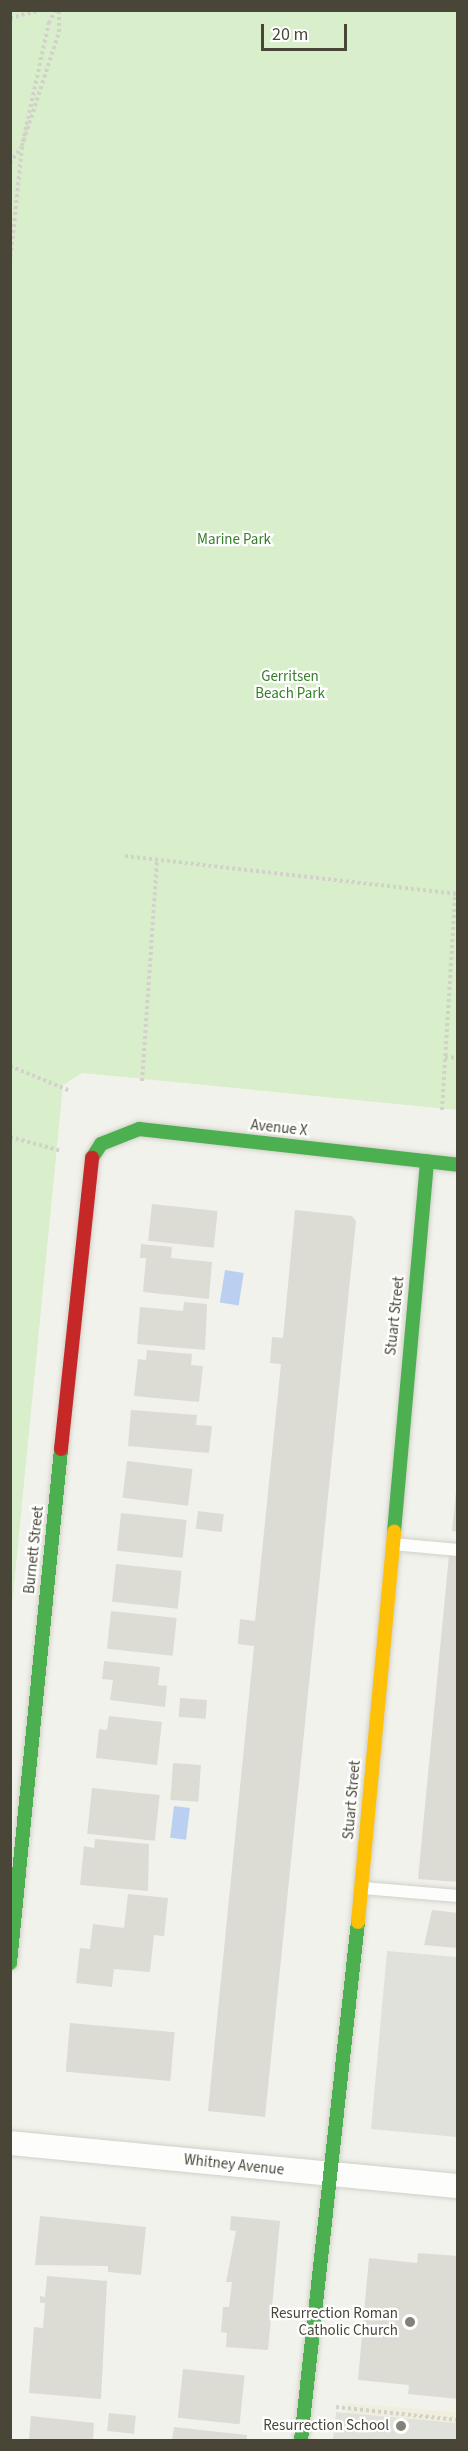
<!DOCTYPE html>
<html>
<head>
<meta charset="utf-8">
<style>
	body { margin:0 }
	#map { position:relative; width:468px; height:2451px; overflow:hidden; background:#f2f2ec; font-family:"Source Sans 3",sans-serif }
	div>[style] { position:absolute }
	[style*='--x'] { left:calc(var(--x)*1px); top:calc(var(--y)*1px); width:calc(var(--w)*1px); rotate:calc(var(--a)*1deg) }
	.education>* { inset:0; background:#f0efde }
	.green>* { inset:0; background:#d9eecb }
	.parking>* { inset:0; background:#e1e1db }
	.water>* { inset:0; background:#bbd0f1; transform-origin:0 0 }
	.building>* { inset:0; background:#dcdbd4; transform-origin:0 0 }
	.path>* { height:4px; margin-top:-2px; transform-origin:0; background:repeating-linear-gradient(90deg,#d2d2ca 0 3px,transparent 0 6px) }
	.roads { filter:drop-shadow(0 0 2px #d0d0c9) drop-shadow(0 0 2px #d0d0c9) }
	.lane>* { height:12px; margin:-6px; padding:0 6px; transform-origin:6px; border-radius:6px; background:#fdfdfc }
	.street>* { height:24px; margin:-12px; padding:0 12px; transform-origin:12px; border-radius:12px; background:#fdfdfc }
	.fast>* { height:14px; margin:-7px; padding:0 7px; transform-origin:7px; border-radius:7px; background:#4caf50 }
	.slow>* { height:14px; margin:-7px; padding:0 7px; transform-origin:7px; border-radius:7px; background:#ffc107 }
	.jam>* { height:14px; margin:-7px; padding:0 7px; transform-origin:7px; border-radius:7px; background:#c62828 }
	.dots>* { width:16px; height:16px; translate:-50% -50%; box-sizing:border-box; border:3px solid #fff; border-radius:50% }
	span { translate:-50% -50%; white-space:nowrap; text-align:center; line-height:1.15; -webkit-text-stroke:4.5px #fff; paint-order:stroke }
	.park-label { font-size:15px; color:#367e27 }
	.street-label { font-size:15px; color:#494637 }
	.poi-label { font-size:15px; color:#494637 }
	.right { translate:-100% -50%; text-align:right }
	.frame { position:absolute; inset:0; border:12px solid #494637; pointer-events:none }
	.scale { position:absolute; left:261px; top:24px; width:86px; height:27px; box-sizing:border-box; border:3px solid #494637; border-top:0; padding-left:8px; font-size:18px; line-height:21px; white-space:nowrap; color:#494637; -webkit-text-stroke:4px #fff; paint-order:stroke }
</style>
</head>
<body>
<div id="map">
	<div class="education">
		<i style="clip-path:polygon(346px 2403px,457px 2412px,457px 2440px,343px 2440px)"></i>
	</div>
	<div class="green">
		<i style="clip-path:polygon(11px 10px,457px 11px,458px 1110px,82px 1073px,63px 1085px,11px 1616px)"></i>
	</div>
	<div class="parking">
		<i style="clip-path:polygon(387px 1951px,457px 1957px,457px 2137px,371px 2129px)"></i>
		<i style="clip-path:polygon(336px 2412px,457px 2423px,457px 2440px,333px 2440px)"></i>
	</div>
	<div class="water">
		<i style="left:225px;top:1270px;width:19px;height:33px;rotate:9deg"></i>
		<i style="left:174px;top:1806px;width:16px;height:32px;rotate:7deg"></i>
	</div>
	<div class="building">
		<i style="left:152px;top:1204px;width:66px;height:37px;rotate:6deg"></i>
		<i style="clip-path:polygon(295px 1210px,352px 1216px,356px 1221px,265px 2117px,208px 2111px,254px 1646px,238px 1644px,240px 1619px,255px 1621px,281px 1364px,270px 1363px,272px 1337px,283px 1338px)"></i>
		<i style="clip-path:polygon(141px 1244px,172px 1247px,171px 1258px,212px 1262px,209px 1299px,143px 1292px,146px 1258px,140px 1258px)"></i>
		<i style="clip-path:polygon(184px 1302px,207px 1304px,205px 1350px,137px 1344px,140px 1307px,183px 1311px)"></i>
		<i style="clip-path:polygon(147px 1350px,192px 1354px,191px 1365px,203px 1366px,199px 1402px,134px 1396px,138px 1359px,146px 1360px)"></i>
		<i style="clip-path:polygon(131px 1410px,197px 1415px,196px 1425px,212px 1426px,209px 1453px,128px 1446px)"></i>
		<i style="left:127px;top:1461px;width:66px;height:37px;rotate:7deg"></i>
		<i style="clip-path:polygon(456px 1492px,458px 1492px,458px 1532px,452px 1531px)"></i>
		<i style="left:198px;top:1511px;width:26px;height:18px;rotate:7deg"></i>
		<i style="left:121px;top:1513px;width:66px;height:38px;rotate:6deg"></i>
		<i style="clip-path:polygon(449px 1555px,458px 1556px,458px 1882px,418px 1879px)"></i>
		<i style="left:116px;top:1564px;width:66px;height:38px;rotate:6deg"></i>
		<i style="left:111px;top:1611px;width:66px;height:38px;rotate:6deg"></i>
		<i style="clip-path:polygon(104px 1661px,160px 1667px,158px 1685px,167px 1686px,165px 1707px,110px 1700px,113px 1680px,102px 1679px)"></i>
		<i style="left:180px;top:1698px;width:27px;height:19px;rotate:4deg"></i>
		<i style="clip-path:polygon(109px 1716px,162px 1722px,157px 1765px,96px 1758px,99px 1729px,107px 1730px)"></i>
		<i style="left:173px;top:1763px;width:28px;height:37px;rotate:4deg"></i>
		<i style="left:92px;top:1788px;width:68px;height:46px;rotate:6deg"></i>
		<i style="clip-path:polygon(95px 1839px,149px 1844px,148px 1891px,80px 1885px,84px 1846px,94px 1848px)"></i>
		<i style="clip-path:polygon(128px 1894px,168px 1898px,164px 1936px,154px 1935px,150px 1972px,114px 1969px,112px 1987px,76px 1983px,80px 1948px,90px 1949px,93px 1924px,124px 1928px)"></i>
		<i style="clip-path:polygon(432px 1910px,458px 1913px,458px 1948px,424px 1945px)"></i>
		<i style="left:70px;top:2023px;width:105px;height:49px;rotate:5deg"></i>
		<i style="clip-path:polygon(40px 2216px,146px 2227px,141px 2275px,108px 2272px,108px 2266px,35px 2265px)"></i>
		<i style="clip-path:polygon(231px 2216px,280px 2221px,268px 2350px,226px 2347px,227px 2333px,221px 2332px,223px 2307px,229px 2307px,232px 2282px,226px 2282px,236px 2231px,230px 2230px)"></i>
		<i style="clip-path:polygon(418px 2253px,458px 2256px,458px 2399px,408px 2394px,409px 2385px,358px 2380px,369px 2258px,417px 2263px)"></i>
		<i style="clip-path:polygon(47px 2276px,107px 2281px,101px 2399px,29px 2393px,34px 2327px,43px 2328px,45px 2303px,40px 2303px,40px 2296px,45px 2297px)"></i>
		<i style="left:183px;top:2369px;width:62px;height:49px;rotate:6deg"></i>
		<i style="left:109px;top:2413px;width:27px;height:18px;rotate:6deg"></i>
		<i style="clip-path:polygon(31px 2416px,94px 2423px,93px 2440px,29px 2440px)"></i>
		<i style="clip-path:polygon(174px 2427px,247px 2435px,246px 2440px,172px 2440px)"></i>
	</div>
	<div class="path">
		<i style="--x:56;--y:10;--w:14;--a:120"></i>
		<i style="--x:49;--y:22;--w:127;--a:102.3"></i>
		<i style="--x:22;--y:146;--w:120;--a:-72"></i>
		<i style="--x:59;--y:32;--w:22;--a:-90"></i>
		<i style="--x:10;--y:18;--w:33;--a:-14"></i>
		<i style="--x:10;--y:163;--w:19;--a:-55"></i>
		<i style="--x:10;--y:263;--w:118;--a:-84.1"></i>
		<i style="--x:125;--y:856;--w:335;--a:6.5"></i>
		<i style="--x:445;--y:1057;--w:13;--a:4"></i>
		<i style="--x:10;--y:1066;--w:63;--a:22.5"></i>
		<i style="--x:142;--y:1081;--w:222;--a:-86.1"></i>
		<i style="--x:442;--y:1110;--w:214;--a:-86.5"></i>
		<i style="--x:10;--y:1137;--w:54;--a:15.1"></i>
		<i style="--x:336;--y:2407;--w:123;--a:6.1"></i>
	</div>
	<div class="roads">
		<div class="lane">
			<i style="--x:393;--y:1544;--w:65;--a:5.3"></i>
			<i style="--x:363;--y:1888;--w:95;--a:4.8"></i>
		</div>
		<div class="street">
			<i style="--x:10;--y:2143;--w:450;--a:5.5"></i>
		</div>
		<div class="fast">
			<i style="--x:92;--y:1158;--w:17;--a:-57"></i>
			<i style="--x:101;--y:1144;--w:41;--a:-21.5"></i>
			<i style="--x:139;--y:1129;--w:321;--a:6.4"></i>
			<i style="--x:394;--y:1532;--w:372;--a:-84.9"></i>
			<i style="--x:10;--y:1963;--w:517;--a:-84.33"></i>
			<i style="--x:301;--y:2440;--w:521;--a:-83.72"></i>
		</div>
		<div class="slow">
			<i style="--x:358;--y:1922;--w:392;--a:-84.7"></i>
		</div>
		<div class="jam">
			<i style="--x:61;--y:1449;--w:293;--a:-83.9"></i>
		</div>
	</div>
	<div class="dots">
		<i style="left:410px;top:2322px;background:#848276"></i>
		<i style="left:401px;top:2426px;background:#848276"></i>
	</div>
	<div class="park-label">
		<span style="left:234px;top:540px">Marine Park</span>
		<span style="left:290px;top:685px">Gerritsen<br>Beach Park</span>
	</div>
	<div class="street-label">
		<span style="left:279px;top:1128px;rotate:6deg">Avenue X</span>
		<span style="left:395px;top:1316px;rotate:-84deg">Stuart Street</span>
		<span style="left:34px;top:1550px;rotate:-84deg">Burnett Street</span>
		<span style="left:352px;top:1800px;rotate:-85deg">Stuart Street</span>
		<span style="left:234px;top:2165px;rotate:6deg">Whitney Avenue</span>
	</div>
	<div class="poi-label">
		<span class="right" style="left:398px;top:2322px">Resurrection Roman<br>Catholic Church</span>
		<span class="right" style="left:389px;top:2426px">Resurrection School</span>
	</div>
	<div class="frame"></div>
	<div class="scale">20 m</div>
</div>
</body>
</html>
